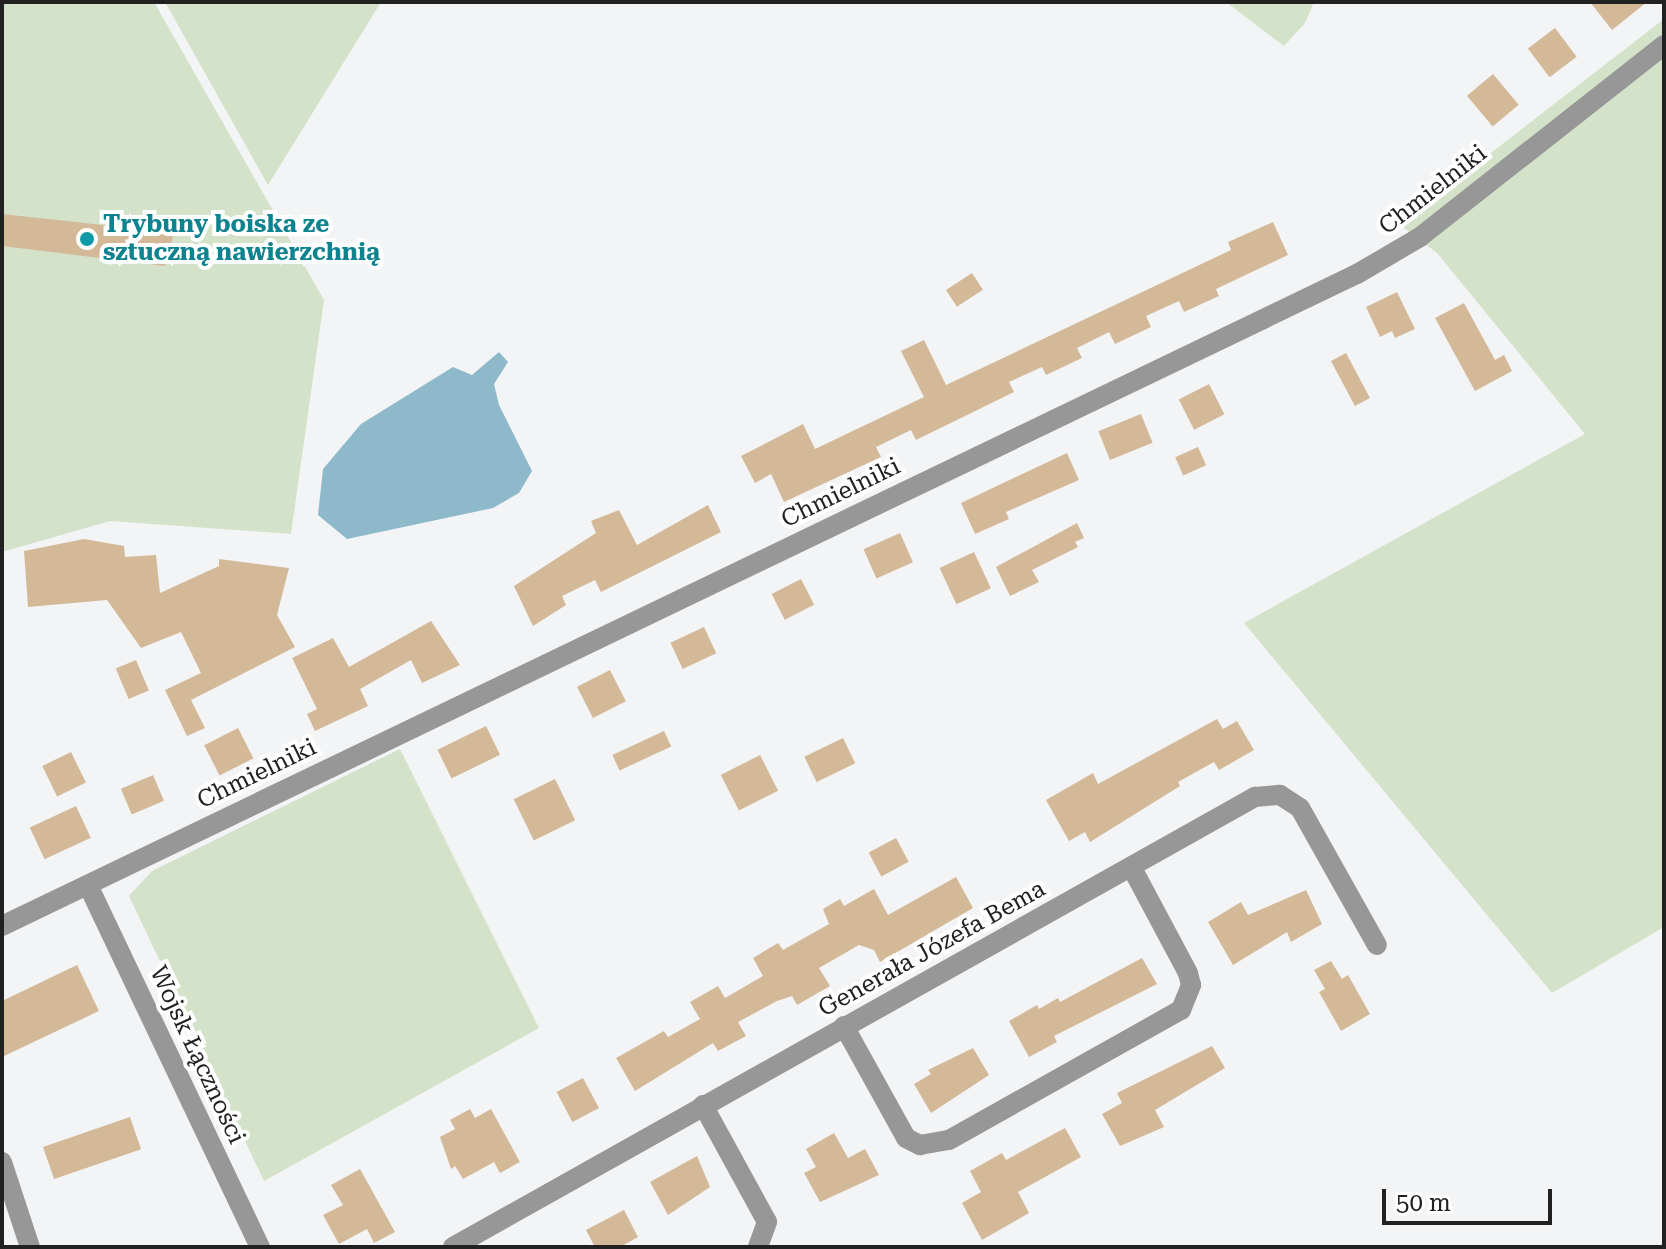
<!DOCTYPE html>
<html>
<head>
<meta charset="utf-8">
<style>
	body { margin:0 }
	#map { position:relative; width:1666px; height:1249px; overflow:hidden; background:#f3f4f5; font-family:"Roboto Serif",serif }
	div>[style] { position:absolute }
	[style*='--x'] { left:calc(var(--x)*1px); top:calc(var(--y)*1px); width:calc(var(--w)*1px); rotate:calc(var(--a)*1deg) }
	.green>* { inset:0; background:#d3e2c9 }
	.water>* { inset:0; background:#8db9cb }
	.building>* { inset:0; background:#d4b999; transform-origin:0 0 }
	.street>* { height:20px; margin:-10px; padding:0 10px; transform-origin:10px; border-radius:10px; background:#989798 }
	.dots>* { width:22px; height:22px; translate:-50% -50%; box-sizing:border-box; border:4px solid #fff; border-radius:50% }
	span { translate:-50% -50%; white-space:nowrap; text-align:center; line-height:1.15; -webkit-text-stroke:8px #fff; paint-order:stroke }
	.street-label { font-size:24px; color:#212122 }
	.culture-label { font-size:24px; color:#0d838f; font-weight:700 }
	.left { translate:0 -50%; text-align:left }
	.frame { position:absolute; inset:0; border:4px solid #212122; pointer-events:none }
	.scale { position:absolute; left:1382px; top:1189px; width:170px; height:36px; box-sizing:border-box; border:4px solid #212122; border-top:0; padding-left:10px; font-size:24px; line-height:28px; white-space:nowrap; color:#212122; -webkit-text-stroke:6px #fff; paint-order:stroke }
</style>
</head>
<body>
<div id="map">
	<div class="green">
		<i style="clip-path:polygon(2px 2px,154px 2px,324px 300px,291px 534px,110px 521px,2px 552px)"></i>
		<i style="clip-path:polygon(165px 2px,381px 2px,268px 185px)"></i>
		<i style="clip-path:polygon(1226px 2px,1314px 2px,1305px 23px,1284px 46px)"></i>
		<i style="clip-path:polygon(1664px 19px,1664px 927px,1552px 993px,1244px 623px,1585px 434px,1437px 253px,1399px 224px)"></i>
		<i style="clip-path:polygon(400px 749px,539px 1028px,264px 1181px,129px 896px,152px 871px)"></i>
	</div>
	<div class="water">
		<i style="clip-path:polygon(499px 352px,508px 362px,494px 384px,499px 405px,532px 471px,519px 493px,493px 508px,347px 539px,318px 515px,323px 469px,361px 424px,453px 367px,472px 375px)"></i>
	</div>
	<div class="building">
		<i style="clip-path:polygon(1590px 2px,1647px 2px,1612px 30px)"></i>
		<i style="left:1555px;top:28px;width:36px;height:34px;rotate:53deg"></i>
		<i style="left:1493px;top:74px;width:40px;height:34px;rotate:50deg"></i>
		<i style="clip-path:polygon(2px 214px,103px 225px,174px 233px,165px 266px,2px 246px)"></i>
		<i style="clip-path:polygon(1273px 222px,1288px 255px,1216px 289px,1219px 296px,1184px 312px,1179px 301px,1146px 316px,1151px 327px,1115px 344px,1109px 332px,1077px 348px,1082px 358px,1046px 375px,1042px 367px,1009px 382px,1014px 392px,916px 440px,911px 430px,876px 447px,881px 457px,784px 502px,771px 474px,755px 483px,741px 456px,803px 424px,815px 449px,924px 397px,901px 351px,924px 340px,946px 385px,1231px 250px,1228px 242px)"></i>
		<i style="left:972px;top:273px;width:20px;height:31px;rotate:57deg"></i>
		<i style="clip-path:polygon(1397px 292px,1415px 329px,1395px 338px,1392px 331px,1380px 337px,1366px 307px)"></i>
		<i style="clip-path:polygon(1464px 303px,1495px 360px,1504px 355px,1512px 371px,1475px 391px,1435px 318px)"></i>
		<i style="left:1346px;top:353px;width:51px;height:17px;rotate:62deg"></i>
		<i style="left:1209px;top:384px;width:34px;height:34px;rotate:63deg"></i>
		<i style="left:1141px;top:414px;width:31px;height:46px;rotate:68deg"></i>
		<i style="left:1198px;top:447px;width:20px;height:25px;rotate:66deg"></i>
		<i style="clip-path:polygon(1067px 453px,1079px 480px,1006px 512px,1009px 519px,975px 534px,961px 503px)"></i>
		<i style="clip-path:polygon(708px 505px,721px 532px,601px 592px,595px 580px,562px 596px,566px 605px,533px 626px,514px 586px,596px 533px,591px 521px,619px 510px,637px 545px)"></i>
		<i style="clip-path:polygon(1077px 523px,1084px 538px,1075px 542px,1078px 547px,1032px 570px,1039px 582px,1010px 596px,996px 567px)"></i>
		<i style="left:900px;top:533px;width:32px;height:40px;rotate:66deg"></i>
		<i style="clip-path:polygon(84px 539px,124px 546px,125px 557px,156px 555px,160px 593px,219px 566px,219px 559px,289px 568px,277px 615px,295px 647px,191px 700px,205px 728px,187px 736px,165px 690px,201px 673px,181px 632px,141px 648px,107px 600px,28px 607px,24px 551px)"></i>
		<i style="left:974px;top:552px;width:40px;height:38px;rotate:65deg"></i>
		<i style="left:801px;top:579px;width:29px;height:33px;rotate:63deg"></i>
		<i style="clip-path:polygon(431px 621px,460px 665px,422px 683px,411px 660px,360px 689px,368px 706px,315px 731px,307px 714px,317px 709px,292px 658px,333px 638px,349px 667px)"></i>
		<i style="left:704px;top:627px;width:29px;height:37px;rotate:65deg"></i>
		<i style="left:136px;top:660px;width:33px;height:22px;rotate:67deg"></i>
		<i style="left:610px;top:670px;width:35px;height:37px;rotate:63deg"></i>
		<i style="clip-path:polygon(1217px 719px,1223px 729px,1237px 721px,1254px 750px,1219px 770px,1214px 762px,1178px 782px,1180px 786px,1090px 842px,1085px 832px,1069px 841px,1046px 800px,1093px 773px,1098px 784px)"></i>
		<i style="left:486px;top:726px;width:32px;height:54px;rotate:64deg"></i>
		<i style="left:238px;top:728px;width:34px;height:38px;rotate:63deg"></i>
		<i style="left:664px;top:731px;width:17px;height:57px;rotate:65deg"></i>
		<i style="left:843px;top:738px;width:28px;height:43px;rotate:64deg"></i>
		<i style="left:71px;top:752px;width:34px;height:32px;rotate:64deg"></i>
		<i style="left:760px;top:755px;width:40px;height:44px;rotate:63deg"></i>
		<i style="left:153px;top:775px;width:28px;height:35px;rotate:67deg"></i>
		<i style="left:555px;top:779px;width:46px;height:46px;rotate:64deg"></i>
		<i style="left:76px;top:806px;width:35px;height:51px;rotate:65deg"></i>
		<i style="left:896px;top:838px;width:27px;height:31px;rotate:62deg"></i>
		<i style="clip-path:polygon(956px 877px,973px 908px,880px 962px,874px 950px,859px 945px,819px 968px,830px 986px,797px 1005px,792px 996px,777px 1001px,738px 1022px,746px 1036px,718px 1051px,713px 1043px,635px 1091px,616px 1058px,664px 1031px,668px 1037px,700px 1019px,690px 1002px,718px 986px,725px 998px,763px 976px,753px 958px,778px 943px,783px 950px,829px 924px,823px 909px,840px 899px,844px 906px,874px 889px,888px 915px)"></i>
		<i style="clip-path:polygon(1306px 890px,1322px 924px,1291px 942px,1287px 932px,1233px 965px,1208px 922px,1241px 902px,1248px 915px)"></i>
		<i style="clip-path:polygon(1142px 958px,1157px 984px,1054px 1036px,1057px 1042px,1029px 1057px,1009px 1021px,1037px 1005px,1039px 1009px,1058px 998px,1060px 1002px)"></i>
		<i style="clip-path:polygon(1331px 961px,1342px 979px,1348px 975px,1370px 1014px,1341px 1031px,1319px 992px,1325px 989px,1314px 970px)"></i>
		<i style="clip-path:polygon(77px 965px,99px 1011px,2px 1057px,2px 1001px)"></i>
		<i style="clip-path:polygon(1212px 1046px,1225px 1068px,1155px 1110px,1164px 1127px,1120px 1146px,1102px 1114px,1122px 1103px,1117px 1093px)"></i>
		<i style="clip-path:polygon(973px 1048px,989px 1075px,931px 1113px,914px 1084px,931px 1074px,928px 1070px)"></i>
		<i style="left:583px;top:1078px;width:34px;height:30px;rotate:62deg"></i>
		<i style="clip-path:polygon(470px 1109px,475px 1118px,491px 1109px,520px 1162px,500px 1173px,494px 1162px,463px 1179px,455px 1166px,451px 1169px,440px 1137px,455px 1129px,450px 1120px)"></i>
		<i style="left:130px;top:1117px;width:34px;height:92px;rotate:71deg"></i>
		<i style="clip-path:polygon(1065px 1128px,1081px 1157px,1018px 1192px,1029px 1213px,982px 1240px,962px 1203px,981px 1192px,970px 1171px,1002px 1153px,1006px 1160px)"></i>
		<i style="clip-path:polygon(834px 1133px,848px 1158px,865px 1149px,879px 1175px,820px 1202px,804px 1173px,816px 1167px,806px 1149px)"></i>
		<i style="clip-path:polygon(697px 1156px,710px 1187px,668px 1215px,650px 1182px)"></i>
		<i style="clip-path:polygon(360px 1169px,395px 1232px,374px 1243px,367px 1229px,339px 1244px,323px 1215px,343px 1205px,331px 1185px)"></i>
		<i style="clip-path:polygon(624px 1210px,638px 1237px,620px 1247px,595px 1247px,586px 1230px)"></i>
	</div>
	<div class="street">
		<i style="--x:88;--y:885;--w:401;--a:64.6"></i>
		<i style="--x:2;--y:926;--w:1504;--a:-25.7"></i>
		<i style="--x:1357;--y:274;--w:73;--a:-30.4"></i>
		<i style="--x:1420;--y:237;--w:310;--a:-38.2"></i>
		<i style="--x:844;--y:1026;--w:128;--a:61"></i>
		<i style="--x:906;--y:1138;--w:16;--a:27"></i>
		<i style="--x:920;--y:1145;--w:29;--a:-10"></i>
		<i style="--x:949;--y:1140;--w:266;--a:-29.3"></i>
		<i style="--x:1181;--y:1010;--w:27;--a:-68"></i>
		<i style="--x:1191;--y:985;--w:12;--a:-104"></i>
		<i style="--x:1188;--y:973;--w:119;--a:-118.1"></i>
		<i style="--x:703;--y:1105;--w:133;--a:61.3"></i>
		<i style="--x:767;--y:1222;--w:27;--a:110"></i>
		<i style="--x:2;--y:1162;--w:89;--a:71.8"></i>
		<i style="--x:453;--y:1247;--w:920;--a:-29.3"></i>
		<i style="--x:1255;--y:797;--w:25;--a:-5"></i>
		<i style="--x:1280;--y:795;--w:24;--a:33"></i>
		<i style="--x:1300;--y:808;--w:157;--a:60.7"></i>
	</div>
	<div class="dots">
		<i style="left:87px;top:239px;background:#0f9aa8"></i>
	</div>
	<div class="street-label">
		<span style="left:1433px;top:190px;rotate:-38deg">Chmielniki</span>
		<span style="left:841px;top:493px;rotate:-26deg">Chmielniki</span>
		<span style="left:257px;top:774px;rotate:-26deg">Chmielniki</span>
		<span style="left:932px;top:949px;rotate:-29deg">Generała Józefa Bema</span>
		<span style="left:197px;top:1055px;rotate:65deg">Wojsk Łączności</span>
	</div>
	<div class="culture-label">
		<span class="left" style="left:103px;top:239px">Trybuny boiska ze<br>sztuczną nawierzchnią</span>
	</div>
	<div class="frame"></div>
	<div class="scale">50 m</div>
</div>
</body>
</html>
